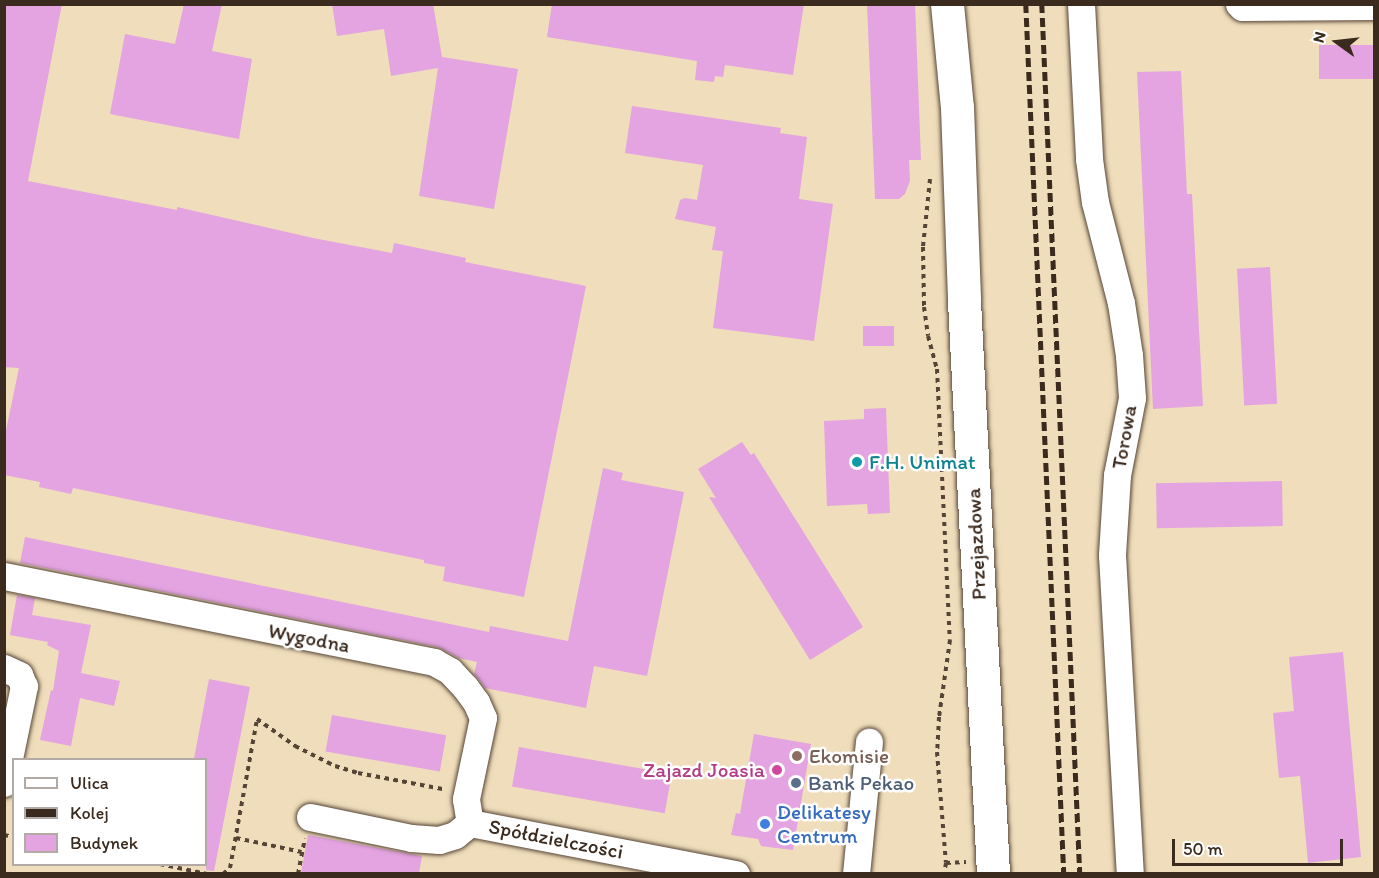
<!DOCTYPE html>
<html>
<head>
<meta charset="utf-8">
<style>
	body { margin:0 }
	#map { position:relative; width:1379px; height:878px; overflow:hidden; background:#efddbb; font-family:Itim,sans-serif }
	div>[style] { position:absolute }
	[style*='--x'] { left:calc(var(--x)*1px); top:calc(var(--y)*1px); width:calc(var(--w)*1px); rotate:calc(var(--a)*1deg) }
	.building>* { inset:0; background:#e3a4e1; transform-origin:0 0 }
	.path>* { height:4px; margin-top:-2px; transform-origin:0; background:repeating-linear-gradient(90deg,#564536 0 4.5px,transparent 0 9px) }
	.roads { filter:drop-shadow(0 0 2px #564536) drop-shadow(0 0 2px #564536) }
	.minor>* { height:27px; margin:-13.5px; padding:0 13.5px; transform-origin:13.5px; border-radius:13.5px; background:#fff }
	.major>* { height:33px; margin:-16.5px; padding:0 16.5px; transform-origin:16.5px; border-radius:16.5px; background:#fff }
	.rail>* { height:4.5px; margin-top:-2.25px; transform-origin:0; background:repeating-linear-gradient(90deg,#3b2a1e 0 9px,transparent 0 13.5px) }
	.dots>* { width:16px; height:16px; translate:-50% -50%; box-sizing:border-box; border:3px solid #fff; border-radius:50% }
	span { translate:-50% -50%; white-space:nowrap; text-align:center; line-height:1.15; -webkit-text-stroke:5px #fff; paint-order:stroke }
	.street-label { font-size:21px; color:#3b2a1e }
	.culture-label { font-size:21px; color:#0d838f }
	.left { translate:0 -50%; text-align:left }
	.education-label { font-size:21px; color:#785e54 }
	.hotel-label { font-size:21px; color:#b23c85 }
	.right { translate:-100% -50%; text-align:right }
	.service-label { font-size:21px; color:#4e5e75 }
	.shop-label { font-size:21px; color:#366cbe }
	.frame { position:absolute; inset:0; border:6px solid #3b2a1e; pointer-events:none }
	.legend { position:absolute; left:12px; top:758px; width:195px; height:108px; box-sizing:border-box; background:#fff; border:2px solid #b1aaa5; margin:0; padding:8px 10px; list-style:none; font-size:18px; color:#3b2a1e }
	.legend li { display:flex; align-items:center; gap:12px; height:30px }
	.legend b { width:30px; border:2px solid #b1aaa5 }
	.north { position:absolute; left:1307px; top:12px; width:60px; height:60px; -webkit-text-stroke:4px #fff; paint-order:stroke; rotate:285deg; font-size:16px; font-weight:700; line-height:24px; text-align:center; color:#3b2a1e }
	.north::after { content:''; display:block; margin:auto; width:21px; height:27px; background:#3b2a1e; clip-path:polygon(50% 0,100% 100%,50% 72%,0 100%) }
	.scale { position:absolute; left:1172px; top:839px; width:171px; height:27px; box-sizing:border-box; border:3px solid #3b2a1e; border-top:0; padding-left:8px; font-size:18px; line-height:21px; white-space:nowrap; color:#3b2a1e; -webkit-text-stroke:4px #fff; paint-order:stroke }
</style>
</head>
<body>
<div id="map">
	<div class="building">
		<i style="clip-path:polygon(4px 4px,62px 4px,28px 181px,177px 210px,177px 207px,313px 238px,392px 253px,394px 243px,466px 258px,465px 262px,586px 286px,524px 597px,443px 581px,445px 567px,424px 563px,424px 560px,73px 488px,71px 494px,39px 487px,40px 482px,4px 475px,4px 440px,19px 368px,4px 367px)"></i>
		<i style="clip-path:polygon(184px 4px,222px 4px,212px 51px,252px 59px,239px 139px,110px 114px,125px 34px,175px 44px)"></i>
		<i style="clip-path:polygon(332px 4px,433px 4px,442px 57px,518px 69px,494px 209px,419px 196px,438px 68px,391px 76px,384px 29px,337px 36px)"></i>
		<i style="clip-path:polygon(552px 4px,804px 4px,793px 75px,725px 65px,723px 77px,715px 76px,714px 82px,695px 80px,697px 61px,547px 37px)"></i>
		<i style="clip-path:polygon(867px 4px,915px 4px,921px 160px,909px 160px,910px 181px,905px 194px,899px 199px,875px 199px)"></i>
		<i style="left:1374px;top:45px;width:34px;height:55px;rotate:90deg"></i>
		<i style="clip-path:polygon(1181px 71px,1187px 194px,1192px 194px,1203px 406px,1153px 409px,1137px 72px)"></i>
		<i style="clip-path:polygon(632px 106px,781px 128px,780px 133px,807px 137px,799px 199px,833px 204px,814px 341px,713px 328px,723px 251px,712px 250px,716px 227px,675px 219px,680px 200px,685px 198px,697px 200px,703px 165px,625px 153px)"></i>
		<i style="left:1270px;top:267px;width:137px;height:33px;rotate:87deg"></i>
		<i style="left:863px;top:326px;width:31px;height:20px"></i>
		<i style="clip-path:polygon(886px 408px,890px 513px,868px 514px,867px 504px,827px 506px,824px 421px,864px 419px,864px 409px)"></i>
		<i style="clip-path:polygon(742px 442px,751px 455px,754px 453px,863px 627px,810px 660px,709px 497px,716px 498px,698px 469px)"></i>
		<i style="clip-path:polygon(603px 468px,623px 473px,621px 480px,684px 492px,647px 676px,594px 666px,586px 708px,485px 688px,474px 674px,477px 662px,459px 658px,437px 647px,20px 563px,25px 537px,489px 632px,490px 626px,568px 641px)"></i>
		<i style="left:1282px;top:481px;width:45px;height:126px;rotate:89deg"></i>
		<i style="clip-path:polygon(17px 595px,35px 598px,32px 615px,91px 625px,81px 673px,120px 681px,114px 706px,80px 698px,71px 746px,40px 740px,51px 690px,53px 691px,59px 651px,47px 645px,48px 642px,10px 635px)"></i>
		<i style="clip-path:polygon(1343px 652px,1361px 857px,1308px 863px,1300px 776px,1279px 778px,1273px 713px,1294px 711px,1289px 657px)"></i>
		<i style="clip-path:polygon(209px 679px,250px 687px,214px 871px,206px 870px,206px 759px,194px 759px)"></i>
		<i style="left:332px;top:715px;width:116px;height:37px;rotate:10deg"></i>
		<i style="clip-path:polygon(754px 734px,811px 744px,793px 850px,761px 846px,758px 839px,731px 835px,736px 813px,740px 814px)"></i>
		<i style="left:519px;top:747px;width:155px;height:40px;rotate:10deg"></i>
		<i style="clip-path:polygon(308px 835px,422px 856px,419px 873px,301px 873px)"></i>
	</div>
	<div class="path">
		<i style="--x:930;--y:179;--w:68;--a:95.9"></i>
		<i style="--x:923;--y:247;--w:60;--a:89"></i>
		<i style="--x:924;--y:307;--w:29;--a:82"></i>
		<i style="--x:928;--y:336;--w:34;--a:75"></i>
		<i style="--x:937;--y:369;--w:271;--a:87.3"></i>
		<i style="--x:950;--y:640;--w:78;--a:98.1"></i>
		<i style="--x:939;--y:717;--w:35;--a:93"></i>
		<i style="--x:937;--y:752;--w:111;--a:85.4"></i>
		<i style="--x:946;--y:863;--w:11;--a:100"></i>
		<i style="--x:4;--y:835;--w:10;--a:11"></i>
		<i style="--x:236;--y:838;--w:67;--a:12"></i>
		<i style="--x:946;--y:863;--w:20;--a:-3"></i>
		<i style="--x:160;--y:864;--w:48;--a:12"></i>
		<i style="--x:223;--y:874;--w:9;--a:-41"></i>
		<i style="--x:230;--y:868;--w:151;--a:-79.7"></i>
		<i style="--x:257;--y:719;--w:47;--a:35.4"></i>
		<i style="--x:295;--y:746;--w:45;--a:26.6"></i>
		<i style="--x:335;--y:766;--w:24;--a:17"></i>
		<i style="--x:358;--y:773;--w:86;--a:10.7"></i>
		<i style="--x:298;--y:874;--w:36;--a:-79"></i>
	</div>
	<div class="roads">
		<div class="minor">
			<i style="--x:1081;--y:4;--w:155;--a:87"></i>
			<i style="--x:1089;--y:159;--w:43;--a:82.1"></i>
			<i style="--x:1095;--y:202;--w:104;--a:75.6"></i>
			<i style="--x:1121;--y:303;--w:53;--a:81.3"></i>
			<i style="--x:1129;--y:355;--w:43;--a:86"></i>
			<i style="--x:1132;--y:398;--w:78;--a:101"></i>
			<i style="--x:1117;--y:475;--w:80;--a:93.6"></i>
			<i style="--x:1112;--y:555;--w:320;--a:86.8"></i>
			<i style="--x:1239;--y:4;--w:4;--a:45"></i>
			<i style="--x:1242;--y:7;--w:132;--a:-0.4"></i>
			<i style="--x:4;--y:576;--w:439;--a:11.3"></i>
			<i style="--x:434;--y:662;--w:18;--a:29"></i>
			<i style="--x:450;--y:671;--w:22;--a:47"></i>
			<i style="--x:465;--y:687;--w:19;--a:54"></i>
			<i style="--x:476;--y:702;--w:17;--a:66"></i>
			<i style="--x:483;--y:718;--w:83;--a:101.9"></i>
			<i style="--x:466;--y:799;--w:24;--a:81"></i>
			<i style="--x:4;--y:668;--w:17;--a:25"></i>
			<i style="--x:19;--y:675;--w:12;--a:66"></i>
			<i style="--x:24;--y:686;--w:99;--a:101.7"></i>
			<i style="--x:310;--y:817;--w:103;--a:11.7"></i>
			<i style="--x:411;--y:838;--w:28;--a:4"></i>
			<i style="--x:439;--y:840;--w:17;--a:-17"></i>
			<i style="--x:455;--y:835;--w:19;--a:-39"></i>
			<i style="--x:470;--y:823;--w:271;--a:10.9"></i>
			<i style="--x:856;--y:874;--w:133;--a:-84.4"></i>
		</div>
		<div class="major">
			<i style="--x:947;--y:4;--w:103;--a:84.5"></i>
			<i style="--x:957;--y:107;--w:194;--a:87.9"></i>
			<i style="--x:964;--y:301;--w:574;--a:87.1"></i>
		</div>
	</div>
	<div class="rail">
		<i style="--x:1026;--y:4;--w:871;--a:87.5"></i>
		<i style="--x:1042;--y:4;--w:871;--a:87.5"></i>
	</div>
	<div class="dots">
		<i style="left:857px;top:462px;background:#0f9aa8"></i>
		<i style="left:797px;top:756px;background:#8d6e63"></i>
		<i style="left:777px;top:770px;background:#d1479c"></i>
		<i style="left:796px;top:783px;background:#5c6f8a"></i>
		<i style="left:765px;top:824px;background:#3f7fe0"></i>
	</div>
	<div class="street-label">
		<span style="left:1124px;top:437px;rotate:-80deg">Torowa</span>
		<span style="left:976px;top:544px;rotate:-93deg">Przejazdowa</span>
		<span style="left:309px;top:638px;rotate:11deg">Wygodna</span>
		<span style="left:556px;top:839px;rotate:11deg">Spółdzielczości</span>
	</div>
	<div class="culture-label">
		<span class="left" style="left:869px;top:462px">F.H. Unimat</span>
	</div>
	<div class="education-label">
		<span class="left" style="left:809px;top:756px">Ekomisie</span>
	</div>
	<div class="hotel-label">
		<span class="right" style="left:765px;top:770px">Zajazd Joasia</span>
	</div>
	<div class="service-label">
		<span class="left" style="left:808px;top:783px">Bank Pekao</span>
	</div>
	<div class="shop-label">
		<span class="left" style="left:777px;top:824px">Delikatesy<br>Centrum</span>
	</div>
	<div class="frame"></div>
	<ul class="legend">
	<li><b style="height:8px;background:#fff"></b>Ulica</li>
	<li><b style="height:8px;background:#3b2a1e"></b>Kolej</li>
	<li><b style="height:16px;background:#e3a4e1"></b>Budynek</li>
	</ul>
	<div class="north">N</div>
	<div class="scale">50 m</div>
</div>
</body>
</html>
